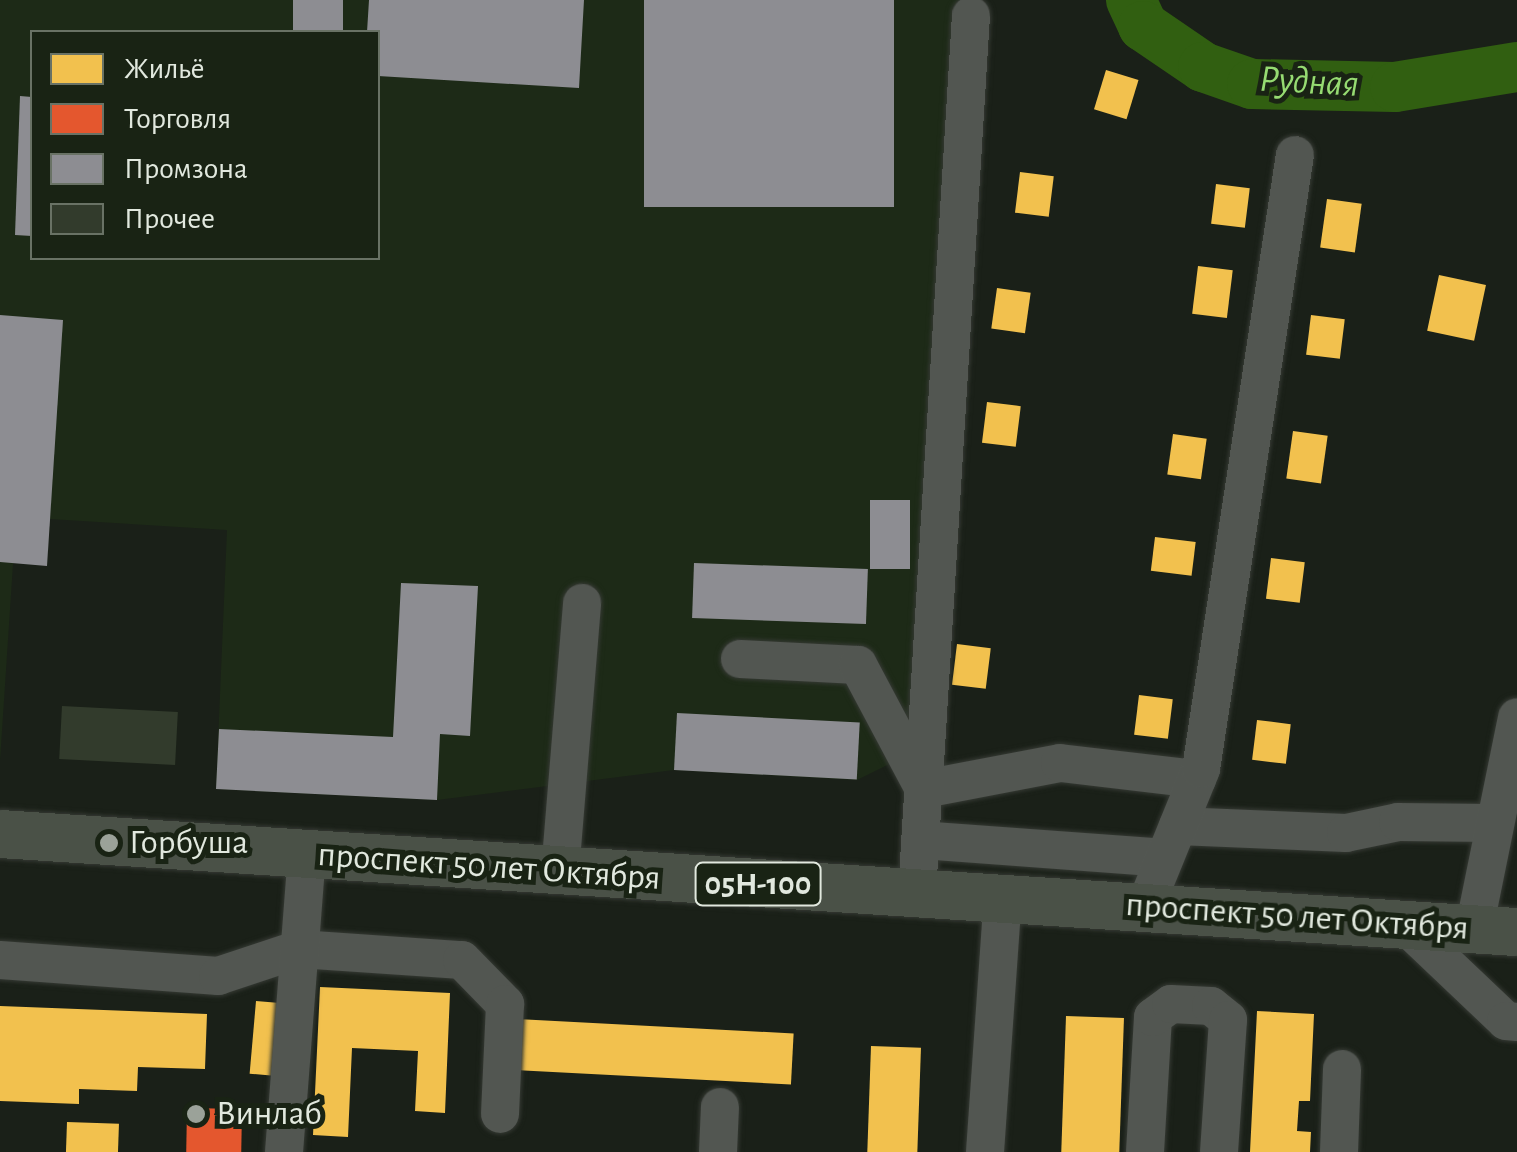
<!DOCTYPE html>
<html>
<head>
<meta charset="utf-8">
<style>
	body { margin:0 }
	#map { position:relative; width:1517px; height:1152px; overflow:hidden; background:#1a2018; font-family:"Alegreya Sans",sans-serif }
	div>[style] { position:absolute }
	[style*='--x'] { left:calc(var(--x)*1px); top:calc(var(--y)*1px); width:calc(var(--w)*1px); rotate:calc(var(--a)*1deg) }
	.built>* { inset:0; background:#1d2a17 }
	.homes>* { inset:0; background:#f2c14e; transform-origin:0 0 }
	.shops>* { inset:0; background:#e4572e; transform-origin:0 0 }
	.industry>* { inset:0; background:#8d8d92; transform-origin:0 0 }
	.river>* { height:50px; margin:-25px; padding:0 25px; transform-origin:25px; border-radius:25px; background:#315f11 }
	.building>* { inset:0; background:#323b2c; transform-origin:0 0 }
	.roads { filter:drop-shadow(0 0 2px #353933) drop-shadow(0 0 2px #353933) }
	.minor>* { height:38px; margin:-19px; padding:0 19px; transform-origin:19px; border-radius:19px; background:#525651 }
	.major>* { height:48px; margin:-24px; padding:0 24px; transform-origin:24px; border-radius:24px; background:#4a5147 }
	.dots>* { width:28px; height:28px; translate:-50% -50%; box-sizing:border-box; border:5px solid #192314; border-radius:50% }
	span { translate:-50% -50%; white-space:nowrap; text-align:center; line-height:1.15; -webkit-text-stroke:10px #192314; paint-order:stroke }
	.shield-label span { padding:2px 8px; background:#192314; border:2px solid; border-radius:8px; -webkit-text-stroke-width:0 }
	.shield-label { font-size:32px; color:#e1e8de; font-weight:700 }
	.poi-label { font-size:35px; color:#e1e8de }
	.left { translate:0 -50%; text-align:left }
	.street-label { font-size:35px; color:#e1e8de }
	.water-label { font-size:38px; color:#96db72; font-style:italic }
	.legend { position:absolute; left:30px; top:30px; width:350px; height:230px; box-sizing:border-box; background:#192314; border:2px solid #697265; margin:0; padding:12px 18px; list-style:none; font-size:30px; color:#e1e8de }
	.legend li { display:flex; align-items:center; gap:20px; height:50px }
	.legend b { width:50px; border:2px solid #697265 }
</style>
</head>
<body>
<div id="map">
	<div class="built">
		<i style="clip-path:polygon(evenodd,0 0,974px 0,940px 739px,857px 780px,674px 770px,437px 800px,216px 789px,227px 530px,50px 519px,13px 564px,0 761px,0 0,32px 32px,378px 32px,378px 258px,32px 258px,32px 32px)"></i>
	</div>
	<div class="homes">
		<i style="left:1106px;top:70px;width:34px;height:41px;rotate:17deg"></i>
		<i style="left:1020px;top:172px;width:34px;height:41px;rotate:7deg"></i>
		<i style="left:1216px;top:184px;width:34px;height:40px;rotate:7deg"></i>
		<i style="left:1327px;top:199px;width:35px;height:49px;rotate:8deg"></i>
		<i style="left:1198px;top:266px;width:35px;height:48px;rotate:7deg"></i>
		<i style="left:1439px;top:275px;width:48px;height:57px;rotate:12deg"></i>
		<i style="left:997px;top:288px;width:34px;height:41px;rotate:8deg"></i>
		<i style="left:1311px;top:315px;width:34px;height:40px;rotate:7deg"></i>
		<i style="left:987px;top:402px;width:34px;height:41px;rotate:7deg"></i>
		<i style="left:1293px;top:431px;width:35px;height:48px;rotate:8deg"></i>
		<i style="left:1173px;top:434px;width:34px;height:41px;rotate:8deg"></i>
		<i style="left:1155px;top:537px;width:41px;height:34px;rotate:7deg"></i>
		<i style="left:1271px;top:558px;width:34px;height:41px;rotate:7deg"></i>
		<i style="left:957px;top:644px;width:34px;height:41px;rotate:7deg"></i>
		<i style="left:1139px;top:695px;width:34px;height:40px;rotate:7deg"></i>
		<i style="left:1257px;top:720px;width:34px;height:40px;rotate:7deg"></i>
		<i style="clip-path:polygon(320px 987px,450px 993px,445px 1113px,415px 1111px,418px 1051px,352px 1048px,348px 1137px,313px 1135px)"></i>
		<i style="left:256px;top:1001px;width:24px;height:73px;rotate:5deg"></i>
		<i style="clip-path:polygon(0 1006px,207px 1014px,205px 1069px,138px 1067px,137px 1091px,79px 1089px,79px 1104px,0 1101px)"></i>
		<i style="clip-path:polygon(1257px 1011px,1314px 1014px,1310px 1101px,1299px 1101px,1297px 1131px,1311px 1132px,1310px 1152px,1250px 1152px)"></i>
		<i style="left:1066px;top:1016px;width:58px;height:136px;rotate:2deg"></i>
		<i style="left:517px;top:1019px;width:277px;height:51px;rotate:3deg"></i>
		<i style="left:871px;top:1046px;width:50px;height:106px;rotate:2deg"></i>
		<i style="left:67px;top:1122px;width:52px;height:30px;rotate:2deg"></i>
	</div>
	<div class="shops">
		<i style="left:187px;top:1108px;width:55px;height:44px;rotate:1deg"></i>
	</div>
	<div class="industry">
		<i style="left:293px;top:0;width:50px;height:32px"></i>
		<i style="clip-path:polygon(369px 0,584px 0,579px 88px,378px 76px,378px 32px,367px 32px)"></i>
		<i style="left:644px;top:0;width:250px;height:207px"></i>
		<i style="clip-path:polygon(20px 96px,32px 97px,32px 236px,15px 235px)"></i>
		<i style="clip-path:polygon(0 315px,63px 320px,47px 566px,0 562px)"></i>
		<i style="left:870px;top:500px;width:40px;height:69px"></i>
		<i style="left:694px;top:563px;width:174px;height:55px;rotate:2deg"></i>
		<i style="clip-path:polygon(401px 583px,478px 586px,470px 736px,440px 734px,437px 800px,216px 789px,219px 729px,393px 737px)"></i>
		<i style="left:677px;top:713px;width:183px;height:57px;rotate:3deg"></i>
	</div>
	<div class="river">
		<i style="--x:1131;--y:0;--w:29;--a:65"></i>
		<i style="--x:1143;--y:26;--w:73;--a:34.3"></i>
		<i style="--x:1203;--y:67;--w:52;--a:19.1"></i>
		<i style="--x:1252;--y:84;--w:143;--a:1.2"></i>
		<i style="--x:1395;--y:87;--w:124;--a:-9.3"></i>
	</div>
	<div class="building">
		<i style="left:62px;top:706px;width:116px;height:53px;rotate:3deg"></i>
	</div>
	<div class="roads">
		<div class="minor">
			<i style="--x:740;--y:659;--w:118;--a:2.9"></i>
			<i style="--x:858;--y:665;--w:140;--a:62"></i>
			<i style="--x:924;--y:789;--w:138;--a:-10.8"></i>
			<i style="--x:1060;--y:763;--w:138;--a:6.7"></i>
			<i style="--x:1178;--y:826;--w:168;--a:2.4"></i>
			<i style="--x:1346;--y:833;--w:53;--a:-11.9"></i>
			<i style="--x:1398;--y:822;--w:95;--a:0.6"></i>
			<i style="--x:921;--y:840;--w:244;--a:4.2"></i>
			<i style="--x:560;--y:872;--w:270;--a:-85.3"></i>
			<i style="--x:917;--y:893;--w:879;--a:-86.48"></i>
			<i style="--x:1145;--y:907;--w:149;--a:-67.9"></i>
			<i style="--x:1201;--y:769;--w:621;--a:-81.3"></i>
			<i style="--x:1405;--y:925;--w:139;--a:43.5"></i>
			<i style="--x:1506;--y:1021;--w:11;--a:5"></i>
			<i style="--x:1474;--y:929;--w:216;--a:-78.5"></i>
			<i style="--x:0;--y:960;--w:219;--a:4.2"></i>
			<i style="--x:218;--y:976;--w:85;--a:-18.4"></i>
			<i style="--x:299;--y:949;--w:163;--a:3.9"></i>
			<i style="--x:462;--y:960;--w:62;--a:45.7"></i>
			<i style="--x:505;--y:1004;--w:110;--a:92.6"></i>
			<i style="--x:284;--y:1152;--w:297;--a:-85.6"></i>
			<i style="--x:718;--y:1152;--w:45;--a:-87.5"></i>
			<i style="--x:985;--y:1152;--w:256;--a:-86"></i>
			<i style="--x:1145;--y:1152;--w:135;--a:-86.6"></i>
			<i style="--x:1153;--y:1017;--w:22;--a:-36"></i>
			<i style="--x:1171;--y:1004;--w:40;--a:2.9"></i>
			<i style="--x:1211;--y:1006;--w:22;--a:39"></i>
			<i style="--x:1228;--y:1020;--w:132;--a:93.9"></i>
			<i style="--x:1339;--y:1152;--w:83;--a:-87.9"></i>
		</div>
		<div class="major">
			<i style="--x:0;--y:834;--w:1520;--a:3.7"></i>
		</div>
	</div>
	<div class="dots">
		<i style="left:109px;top:843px;background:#9ba299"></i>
		<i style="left:196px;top:1114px;background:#9ba299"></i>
	</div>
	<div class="shield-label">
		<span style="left:758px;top:884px">05Н-100</span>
	</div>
	<div class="poi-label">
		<span class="left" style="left:129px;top:843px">Горбуша</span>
		<span class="left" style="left:216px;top:1114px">Винлаб</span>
	</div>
	<div class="street-label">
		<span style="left:489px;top:867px;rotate:4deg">проспект 50 лет Октября</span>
		<span style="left:1297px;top:917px;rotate:4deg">проспект 50 лет Октября</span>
	</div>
	<div class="water-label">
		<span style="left:1309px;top:83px;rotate:3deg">Рудная</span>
	</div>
	<ul class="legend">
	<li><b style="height:28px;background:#f2c14e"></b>Жильё</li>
	<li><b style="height:28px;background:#e4572e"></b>Торговля</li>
	<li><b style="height:28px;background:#8d8d92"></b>Промзона</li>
	<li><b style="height:28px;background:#323b2c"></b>Прочее</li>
	</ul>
</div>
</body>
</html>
